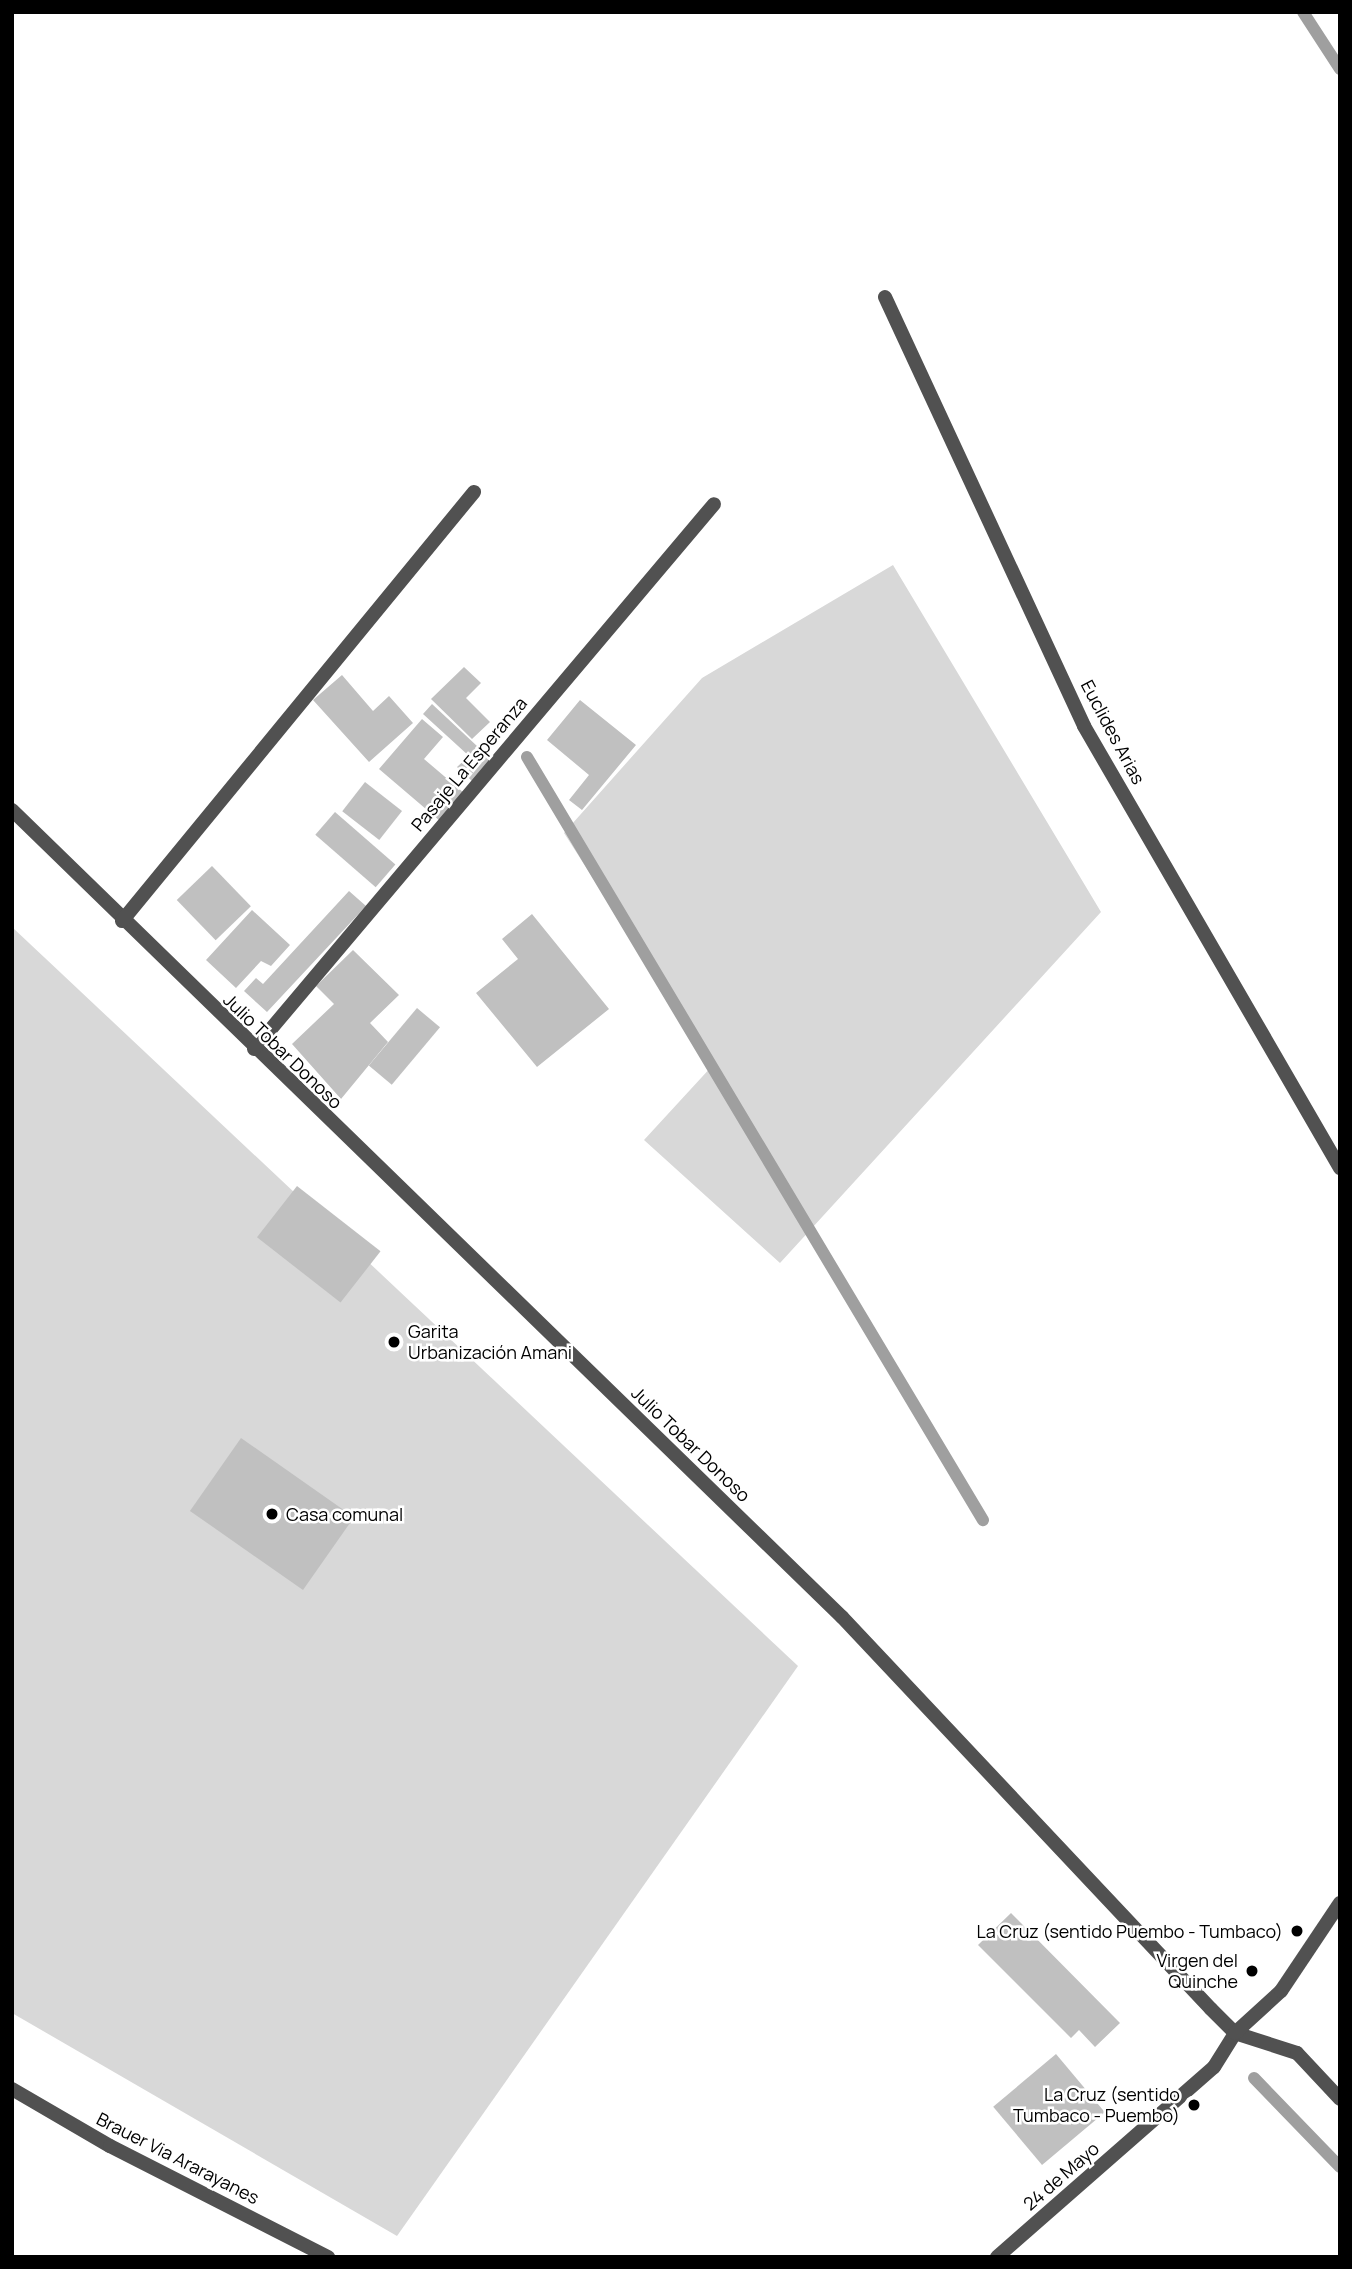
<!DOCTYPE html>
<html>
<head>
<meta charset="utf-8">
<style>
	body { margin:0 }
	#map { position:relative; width:1352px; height:2269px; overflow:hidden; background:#fff; font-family:Manrope,sans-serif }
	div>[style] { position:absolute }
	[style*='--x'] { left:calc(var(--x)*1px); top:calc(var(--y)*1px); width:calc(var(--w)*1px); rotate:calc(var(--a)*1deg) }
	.green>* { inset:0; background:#d8d8d8 }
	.stream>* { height:12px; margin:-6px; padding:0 6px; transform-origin:6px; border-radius:6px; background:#9f9f9f }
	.building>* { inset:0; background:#c0c0c0; transform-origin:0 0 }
	.minor>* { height:14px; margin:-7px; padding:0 7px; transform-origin:7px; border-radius:7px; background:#515151 }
	.dots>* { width:19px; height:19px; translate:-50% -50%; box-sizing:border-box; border:4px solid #fff; border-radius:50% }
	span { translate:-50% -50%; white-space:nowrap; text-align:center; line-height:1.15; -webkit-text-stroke:5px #fff; paint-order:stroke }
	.street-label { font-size:18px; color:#000 }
	.poi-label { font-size:18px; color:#000 }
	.left { translate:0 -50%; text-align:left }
	.right { translate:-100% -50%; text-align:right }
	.frame { position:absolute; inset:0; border:14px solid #000; pointer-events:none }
</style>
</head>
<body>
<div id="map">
	<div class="green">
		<i style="clip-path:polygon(893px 565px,1101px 912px,780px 1263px,644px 1140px,713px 1065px,564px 833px,702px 678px)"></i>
		<i style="clip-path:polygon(12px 927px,798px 1666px,397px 2236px,12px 2013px)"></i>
	</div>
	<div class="stream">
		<i style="--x:1303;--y:12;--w:68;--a:57"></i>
		<i style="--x:527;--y:757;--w:889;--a:59.14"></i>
		<i style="--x:1254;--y:2078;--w:124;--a:46"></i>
	</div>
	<div class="building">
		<i style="clip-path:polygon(464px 667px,481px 683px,466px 698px,490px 722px,472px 739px,431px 699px)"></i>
		<i style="clip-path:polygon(342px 675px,373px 711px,389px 696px,413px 723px,369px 762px,313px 700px)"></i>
		<i style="clip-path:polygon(580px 700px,636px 745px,582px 810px,569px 800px,589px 775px,547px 740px)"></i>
		<i style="clip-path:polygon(432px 704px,492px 760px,472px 781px,457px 767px,469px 756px,423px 714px)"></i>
		<i style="clip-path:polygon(422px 719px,443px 737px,424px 759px,464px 793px,440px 821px,379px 769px)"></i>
		<i style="left:365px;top:782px;width:47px;height:37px;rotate:38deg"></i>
		<i style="left:335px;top:812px;width:80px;height:30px;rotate:41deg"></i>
		<i style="left:212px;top:866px;width:56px;height:49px;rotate:46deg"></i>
		<i style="clip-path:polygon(349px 891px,366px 906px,267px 1012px,244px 991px,256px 978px,263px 984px)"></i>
		<i style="clip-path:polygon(252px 910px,290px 945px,271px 966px,261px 961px,236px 988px,206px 960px)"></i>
		<i style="clip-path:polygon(532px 914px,609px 1009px,537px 1067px,476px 993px,518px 959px,502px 939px)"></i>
		<i style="clip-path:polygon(353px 950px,399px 995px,370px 1023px,388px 1042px,341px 1099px,292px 1044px,334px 1004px,316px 986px)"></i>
		<i style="left:417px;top:1008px;width:30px;height:75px;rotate:40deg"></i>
		<i style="left:297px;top:1186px;width:106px;height:65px;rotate:38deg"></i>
		<i style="left:241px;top:1438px;width:138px;height:89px;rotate:35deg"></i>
		<i style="clip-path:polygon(1011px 1913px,1120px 2023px,1095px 2047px,1079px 2030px,1071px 2038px,978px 1945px)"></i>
		<i style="left:1056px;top:2054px;width:76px;height:82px;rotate:50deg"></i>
	</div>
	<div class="minor">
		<i style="--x:885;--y:297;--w:473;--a:65.1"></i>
		<i style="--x:1084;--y:726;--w:511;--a:59.92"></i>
		<i style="--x:12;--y:810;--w:1158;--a:44.2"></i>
		<i style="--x:842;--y:1617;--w:538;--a:46.73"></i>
		<i style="--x:1211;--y:2009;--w:34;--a:45"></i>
		<i style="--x:1235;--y:2033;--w:65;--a:17.9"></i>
		<i style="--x:1297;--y:2053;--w:63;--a:46.9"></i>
		<i style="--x:122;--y:921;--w:555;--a:-50.63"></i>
		<i style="--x:254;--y:1049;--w:713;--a:-49.83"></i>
		<i style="--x:12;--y:2089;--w:113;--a:30.2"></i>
		<i style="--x:110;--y:2146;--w:245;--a:27"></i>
		<i style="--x:997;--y:2257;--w:288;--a:-41.2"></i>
		<i style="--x:1214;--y:2067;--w:40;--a:-58"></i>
		<i style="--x:1235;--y:2033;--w:62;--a:-42.4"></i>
		<i style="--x:1281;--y:1991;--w:106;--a:-56.2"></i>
	</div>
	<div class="dots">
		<i style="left:394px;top:1342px;background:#000"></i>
		<i style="left:272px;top:1514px;background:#000"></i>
		<i style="left:1297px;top:1931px;background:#000"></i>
		<i style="left:1252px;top:1971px;background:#000"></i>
		<i style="left:1194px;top:2105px;background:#000"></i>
	</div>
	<div class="street-label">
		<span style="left:1113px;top:732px;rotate:62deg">Euclides Arias</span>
		<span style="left:469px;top:764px;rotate:-50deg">Pasaje La Esperanza</span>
		<span style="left:283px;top:1051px;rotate:44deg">Julio Tobar Donoso</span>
		<span style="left:691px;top:1444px;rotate:44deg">Julio Tobar Donoso</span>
		<span style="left:178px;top:2158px;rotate:27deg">Brauer Via Ararayanes</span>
		<span style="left:1061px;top:2176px;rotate:-41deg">24 de Mayo</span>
	</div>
	<div class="poi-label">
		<span class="left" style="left:408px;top:1342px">Garita<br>Urbanización Amani</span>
		<span class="left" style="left:286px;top:1514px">Casa comunal</span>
		<span class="right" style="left:1283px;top:1931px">La Cruz (sentido Puembo - Tumbaco)</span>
		<span class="right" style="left:1238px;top:1971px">Virgen del<br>Quinche</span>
		<span class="right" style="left:1180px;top:2105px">La Cruz (sentido<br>Tumbaco - Puembo)</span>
	</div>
	<div class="frame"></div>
</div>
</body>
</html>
